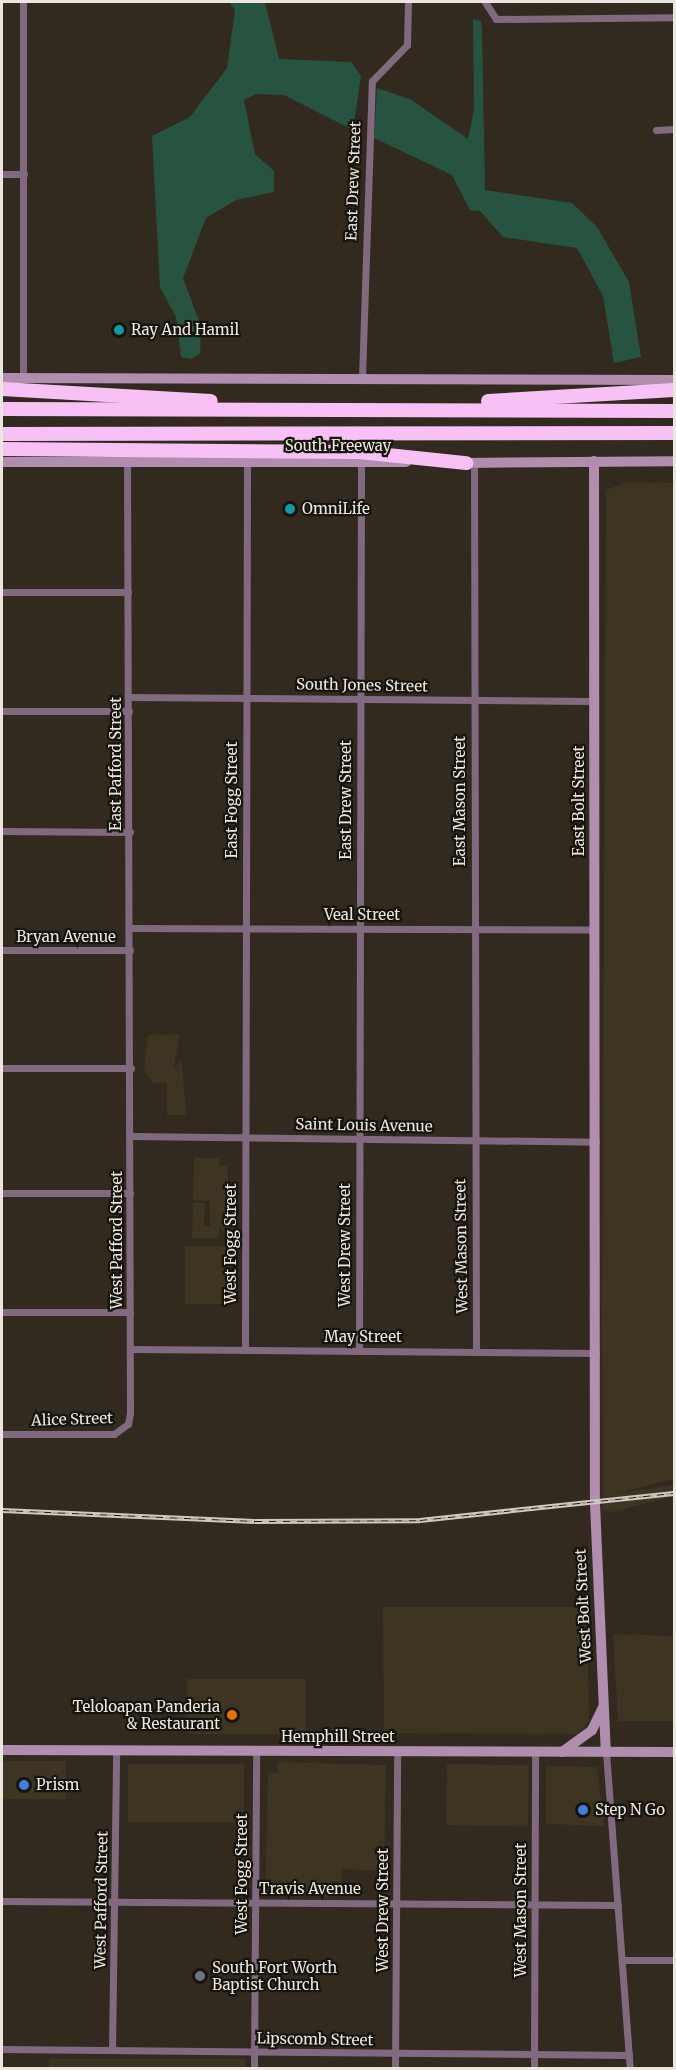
<!DOCTYPE html>
<html>
<head>
<meta charset="utf-8">
<style>
	body { margin:0 }
	#map { position:relative; width:676px; height:2070px; overflow:hidden; background:#322a1f; font-family:Merriweather,serif }
	div>[style] { position:absolute }
	[style*='--x'] { left:calc(var(--x)*1px); top:calc(var(--y)*1px); width:calc(var(--w)*1px); rotate:calc(var(--a)*1deg) }
	.built>* { inset:0; background:#3e3422; transform-origin:0 0 }
	.green>* { inset:0; background:#265441 }
	.street>* { height:7px; margin:-3.5px; padding:0 3.5px; transform-origin:3.5px; border-radius:3.5px; background:#816a80 }
	.secondary>* { height:10px; margin:-5px; padding:0 5px; transform-origin:5px; border-radius:5px; background:#b18db0 }
	.highway>* { height:14px; margin:-7px; padding:0 7px; transform-origin:7px; border-radius:7px; background:#f8c1f6 }
	.rail>* { height:4.5px; margin-top:-2.25px; transform-origin:0; background:repeating-linear-gradient(90deg,#17140e 0 7px,#cec9c1 0 14px); box-sizing:border-box; border-block:2px solid #cec9c1 }
	.dots>* { width:16px; height:16px; translate:-50% -50%; box-sizing:border-box; border:3px solid #17140e; border-radius:50% }
	span { translate:-50% -50%; white-space:nowrap; text-align:center; line-height:1.15; -webkit-text-stroke:4.5px #17140e; paint-order:stroke }
	.street-label { font-size:15px; color:#ebe7df }
	.poi-label { font-size:15px; color:#ebe7df }
	.left { translate:0 -50%; text-align:left }
	.right { translate:-100% -50%; text-align:right }
	.frame { position:absolute; inset:0; border:3px solid #ebe7df; pointer-events:none }
</style>
</head>
<body>
<div id="map">
	<div class="built">
		<i style="clip-path:polygon(627px 482px,674px 483px,674px 1479px,614px 1494px,674px 1485px,674px 1496px,612px 1512px,603px 1510px,602px 1317px,606px 490px)"></i>
		<i style="clip-path:polygon(180px 1034px,174px 1067px,182px 1061px,186px 1115px,167px 1115px,167px 1082px,153px 1083px,144px 1071px,148px 1035px)"></i>
		<i style="clip-path:polygon(194px 1158px,219px 1158px,219px 1166px,227px 1166px,233px 1231px,222px 1231px,220px 1225px,218px 1238px,192px 1238px,193px 1203px,205px 1203px,204px 1226px,210px 1226px,210px 1201px,193px 1200px)"></i>
		<i style="left:185px;top:1246px;width:45px;height:58px"></i>
		<i style="clip-path:polygon(383px 1607px,587px 1607px,589px 1721px,578px 1734px,384px 1733px)"></i>
		<i style="clip-path:polygon(613px 1634px,674px 1636px,674px 1737px,672px 1721px,618px 1721px)"></i>
		<i style="left:187px;top:1679px;width:119px;height:55px"></i>
		<i style="left:2px;top:1761px;width:64px;height:38px"></i>
		<i style="clip-path:polygon(278px 1762px,386px 1765px,384px 1871px,342px 1869px,341px 1897px,265px 1896px,268px 1773px,278px 1773px)"></i>
		<i style="left:128px;top:1764px;width:116px;height:58px"></i>
		<i style="left:447px;top:1764px;width:82px;height:61px;rotate:1deg"></i>
		<i style="clip-path:polygon(546px 1766px,597px 1767px,604px 1826px,546px 1824px)"></i>
		<i style="left:49px;top:2059px;width:196px;height:9px"></i>
	</div>
	<div class="green">
		<i style="clip-path:polygon(229px 2px,265px 2px,279px 59px,351px 62px,361px 76px,353px 130px,284px 95px,256px 94px,244px 100px,255px 154px,274px 171px,274px 192px,236px 200px,206px 218px,183px 278px,201px 326px,200px 354px,191px 359px,181px 357px,176px 317px,160px 287px,152px 136px,190px 117px,227px 68px,235px 10px)"></i>
		<i style="clip-path:polygon(473px 19px,481px 21px,482px 31px,485px 190px,572px 203px,597px 227px,629px 282px,641px 357px,614px 363px,603px 296px,577px 248px,503px 237px,480px 211px,470px 210px,452px 175px,374px 138px,377px 88px,410px 99px,468px 139px,474px 110px)"></i>
	</div>
	<div class="street">
		<i style="--x:23;--y:2;--w:376;--a:90"></i>
		<i style="--x:485;--y:2;--w:20;--a:57"></i>
		<i style="--x:496;--y:19;--w:178;--a:-0.6"></i>
		<i style="--x:656;--y:130;--w:18;--a:-3"></i>
		<i style="--x:2;--y:174;--w:22;--a:0"></i>
		<i style="--x:362;--y:378;--w:297;--a:-88.1"></i>
		<i style="--x:372;--y:81;--w:50;--a:-45.8"></i>
		<i style="--x:407;--y:45;--w:43;--a:-88.7"></i>
		<i style="--x:474;--y:463;--w:889;--a:89.87"></i>
		<i style="--x:2;--y:592;--w:126;--a:0"></i>
		<i style="--x:129;--y:697;--w:465;--a:0.5"></i>
		<i style="--x:2;--y:711;--w:127;--a:0"></i>
		<i style="--x:2;--y:831;--w:128;--a:0.4"></i>
		<i style="--x:130;--y:928;--w:465;--a:0.2"></i>
		<i style="--x:2;--y:950;--w:128;--a:0"></i>
		<i style="--x:2;--y:1068;--w:129;--a:0"></i>
		<i style="--x:130;--y:1136;--w:466;--a:0.7"></i>
		<i style="--x:2;--y:1193;--w:128;--a:0"></i>
		<i style="--x:2;--y:1312;--w:128;--a:0"></i>
		<i style="--x:130;--y:1349;--w:466;--a:0.5"></i>
		<i style="--x:245;--y:1350;--w:888;--a:-89.87"></i>
		<i style="--x:359;--y:1351;--w:889;--a:-89.87"></i>
		<i style="--x:2;--y:1434;--w:112;--a:0"></i>
		<i style="--x:114;--y:1434;--w:17;--a:-36"></i>
		<i style="--x:128;--y:1424;--w:11;--a:-80"></i>
		<i style="--x:130;--y:1413;--w:953;--a:-90.18"></i>
		<i style="--x:606;--y:1752;--w:317;--a:85.7"></i>
		<i style="--x:2;--y:1901;--w:616;--a:0.37"></i>
		<i style="--x:622;--y:1960;--w:52;--a:0"></i>
		<i style="--x:2;--y:2049;--w:627;--a:0.55"></i>
		<i style="--x:112;--y:2050;--w:299;--a:-89.2"></i>
		<i style="--x:254;--y:2068;--w:317;--a:-89.6"></i>
		<i style="--x:395;--y:2068;--w:316;--a:-89.6"></i>
		<i style="--x:534;--y:2068;--w:317;--a:-89.8"></i>
	</div>
	<div class="secondary">
		<i style="--x:2;--y:378;--w:672;--a:0.17"></i>
		<i style="--x:594;--y:461;--w:1043;--a:89.95"></i>
		<i style="--x:595;--y:1504;--w:248;--a:87.5"></i>
		<i style="--x:2;--y:462;--w:404;--a:0"></i>
		<i style="--x:461;--y:463;--w:213;--a:-0.5"></i>
		<i style="--x:2;--y:1750;--w:672;--a:0.17"></i>
		<i style="--x:562;--y:1752;--w:37;--a:-36"></i>
		<i style="--x:592;--y:1730;--w:25;--a:-64"></i>
	</div>
	<div class="highway">
		<i style="--x:2;--y:389;--w:209;--a:3.3"></i>
		<i style="--x:488;--y:401;--w:186;--a:-3.4"></i>
		<i style="--x:2;--y:409;--w:672;--a:0.17"></i>
		<i style="--x:2;--y:434;--w:672;--a:-0.09"></i>
		<i style="--x:2;--y:449;--w:357;--a:0.5"></i>
		<i style="--x:359;--y:452;--w:108;--a:5.9"></i>
	</div>
	<div class="rail">
		<i style="--x:2;--y:1510;--w:253;--a:2.5"></i>
		<i style="--x:255;--y:1521;--w:165;--a:-0.3"></i>
		<i style="--x:420;--y:1520;--w:255;--a:-6.1"></i>
	</div>
	<div class="dots">
		<i style="left:119px;top:330px;background:#0f9aa8"></i>
		<i style="left:290px;top:509px;background:#0f9aa8"></i>
		<i style="left:232px;top:1715px;background:#e8710a"></i>
		<i style="left:24px;top:1785px;background:#3f7fe0"></i>
		<i style="left:583px;top:1810px;background:#3f7fe0"></i>
		<i style="left:200px;top:1976px;background:#6b7280"></i>
	</div>
	<div class="street-label">
		<span style="left:353px;top:181px;rotate:-88deg">East Drew Street</span>
		<span style="left:338px;top:446px">South Freeway</span>
		<span style="left:362px;top:685px;rotate:1deg">South Jones Street</span>
		<span style="left:116px;top:764px;rotate:-90deg">East Pafford Street</span>
		<span style="left:232px;top:800px;rotate:-90deg">East Fogg Street</span>
		<span style="left:346px;top:800px;rotate:-90deg">East Drew Street</span>
		<span style="left:460px;top:801px;rotate:-90deg">East Mason Street</span>
		<span style="left:579px;top:801px;rotate:-90deg">East Bolt Street</span>
		<span style="left:362px;top:915px">Veal Street</span>
		<span style="left:66px;top:937px">Bryan Avenue</span>
		<span style="left:364px;top:1125px;rotate:1deg">Saint Louis Avenue</span>
		<span style="left:117px;top:1240px;rotate:-90deg">West Pafford Street</span>
		<span style="left:231px;top:1244px;rotate:-90deg">West Fogg Street</span>
		<span style="left:345px;top:1245px;rotate:-90deg">West Drew Street</span>
		<span style="left:461px;top:1246px;rotate:-91deg">West Mason Street</span>
		<span style="left:363px;top:1337px">May Street</span>
		<span style="left:72px;top:1419px;rotate:-2deg">Alice Street</span>
		<span style="left:583px;top:1606px;rotate:-93deg">West Bolt Street</span>
		<span style="left:338px;top:1737px">Hemphill Street</span>
		<span style="left:242px;top:1874px;rotate:-90deg">West Fogg Street</span>
		<span style="left:310px;top:1889px">Travis Avenue</span>
		<span style="left:101px;top:1900px;rotate:-89deg">West Pafford Street</span>
		<span style="left:383px;top:1910px;rotate:-90deg">West Drew Street</span>
		<span style="left:521px;top:1910px;rotate:-90deg">West Mason Street</span>
		<span style="left:315px;top:2039px;rotate:1deg">Lipscomb Street</span>
	</div>
	<div class="poi-label">
		<span class="left" style="left:131px;top:330px">Ray And Hamil</span>
		<span class="left" style="left:302px;top:509px">OmniLife</span>
		<span class="right" style="left:220px;top:1715px">Teloloapan Panderia<br>&amp; Restaurant</span>
		<span class="left" style="left:36px;top:1785px">Prism</span>
		<span class="left" style="left:595px;top:1810px">Step N Go</span>
		<span class="left" style="left:212px;top:1976px">South Fort Worth<br>Baptist Church</span>
	</div>
	<div class="frame"></div>
</div>
</body>
</html>
